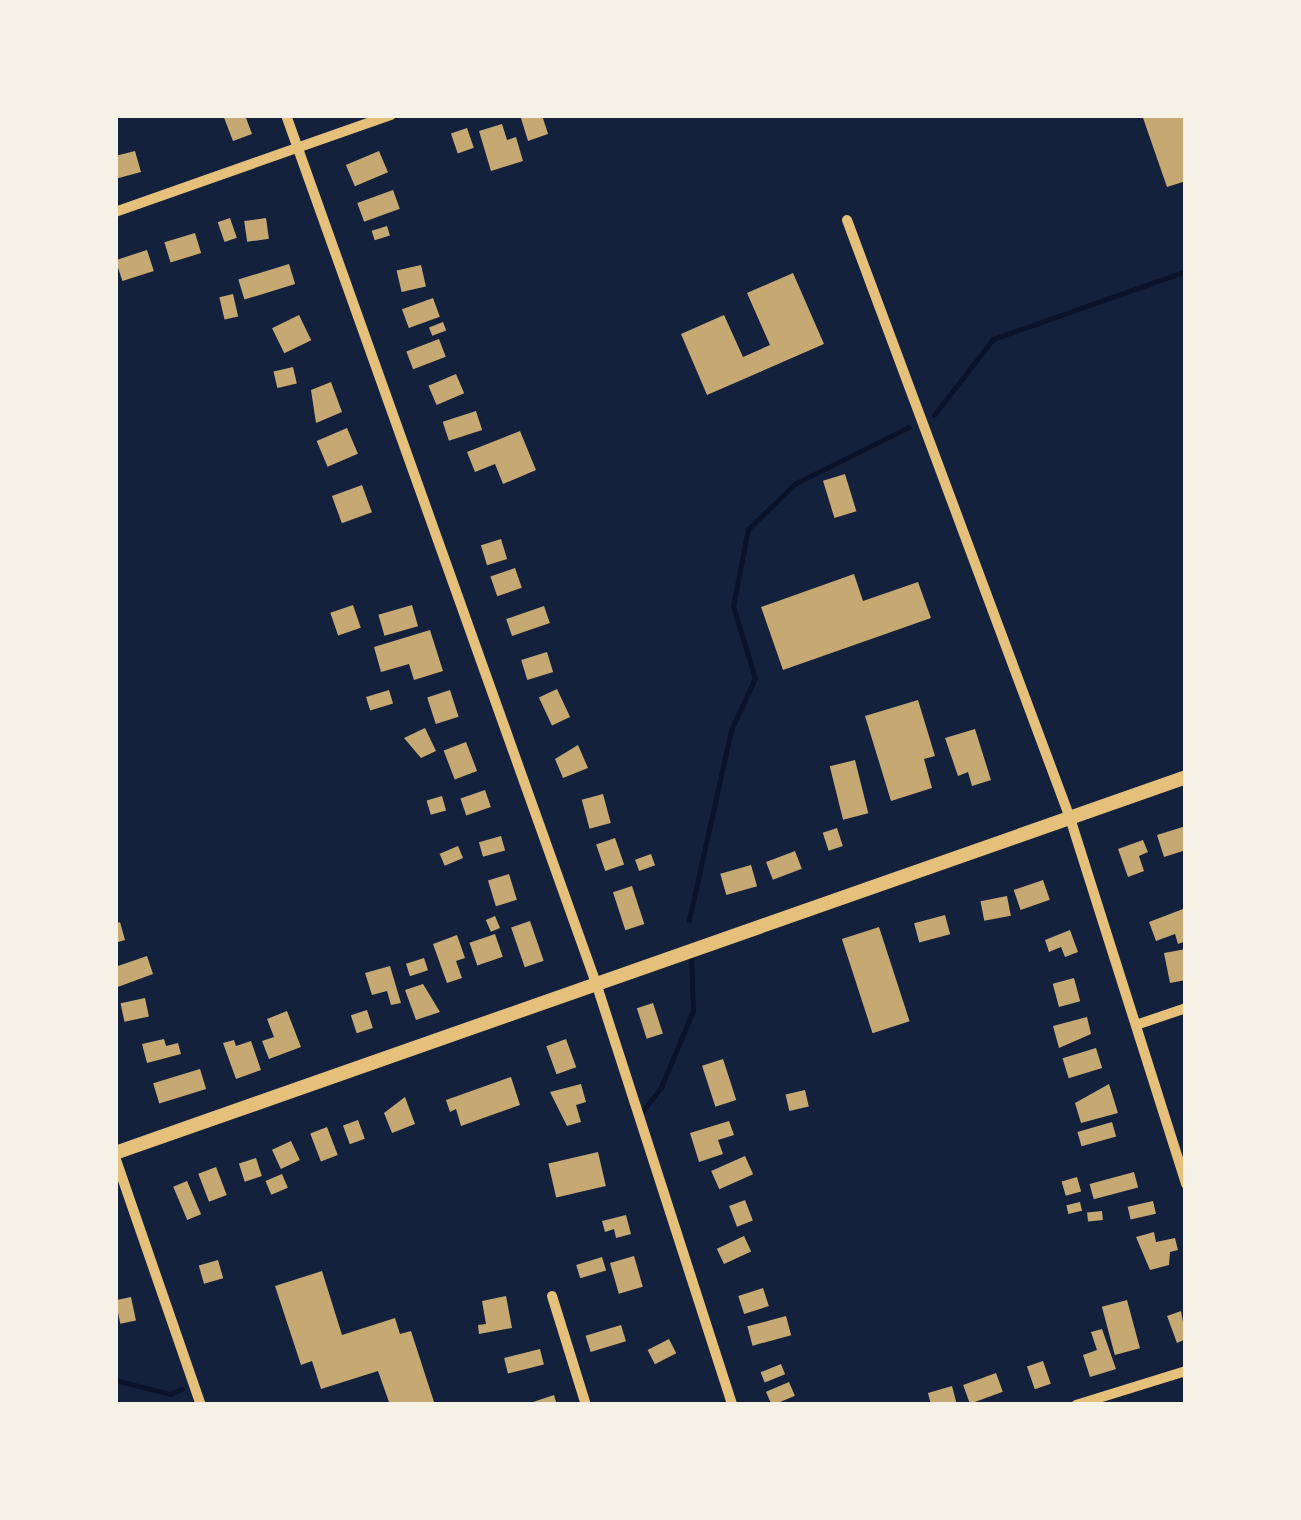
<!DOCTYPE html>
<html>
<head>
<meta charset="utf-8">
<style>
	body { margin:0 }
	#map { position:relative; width:1301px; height:1520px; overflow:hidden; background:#14213d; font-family:"IBM Plex Sans",sans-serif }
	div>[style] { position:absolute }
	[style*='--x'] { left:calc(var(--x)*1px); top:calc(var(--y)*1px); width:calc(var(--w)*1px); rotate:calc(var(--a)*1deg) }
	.stream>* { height:5px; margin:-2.5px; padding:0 2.5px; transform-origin:2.5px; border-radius:2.5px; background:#0b132b }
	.building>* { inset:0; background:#c6a872; transform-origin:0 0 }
	.minor>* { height:10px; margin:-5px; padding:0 5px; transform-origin:5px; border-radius:5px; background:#e5c07b }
	.secondary>* { height:14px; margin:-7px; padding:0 7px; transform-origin:7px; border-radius:7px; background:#e5c07b }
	span { translate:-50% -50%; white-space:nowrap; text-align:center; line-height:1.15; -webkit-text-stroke:8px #f6f1e7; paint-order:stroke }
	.frame { position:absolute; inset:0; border:118px solid #f6f1e7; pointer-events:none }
</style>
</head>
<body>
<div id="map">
	<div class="stream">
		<i style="--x:934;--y:415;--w:96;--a:-52.2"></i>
		<i style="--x:993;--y:339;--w:205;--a:-19.4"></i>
		<i style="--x:689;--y:920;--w:195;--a:-77.5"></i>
		<i style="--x:731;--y:730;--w:57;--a:-65.2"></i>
		<i style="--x:755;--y:678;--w:75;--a:-107"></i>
		<i style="--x:733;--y:606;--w:78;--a:-79"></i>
		<i style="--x:748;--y:529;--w:66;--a:-43.8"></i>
		<i style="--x:796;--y:483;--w:126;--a:-26.4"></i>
		<i style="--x:641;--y:1113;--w:33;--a:-52"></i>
		<i style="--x:661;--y:1087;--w:82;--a:-67.2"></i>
		<i style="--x:693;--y:1011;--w:57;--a:-92"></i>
		<i style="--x:115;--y:1380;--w:57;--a:14.3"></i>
		<i style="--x:170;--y:1394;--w:13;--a:-23"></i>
	</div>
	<div class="building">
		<i style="clip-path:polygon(223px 115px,245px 115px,252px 134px,233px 141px)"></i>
		<i style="clip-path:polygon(520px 115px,542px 115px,548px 134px,528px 141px)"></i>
		<i style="clip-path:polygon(1142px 115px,1186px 115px,1186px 181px,1167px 187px)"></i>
		<i style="clip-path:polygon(502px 124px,507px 140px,516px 137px,523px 161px,491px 171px,479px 131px)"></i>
		<i style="left:467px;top:128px;width:21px;height:17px;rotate:71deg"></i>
		<i style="clip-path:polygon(135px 151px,141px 172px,115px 179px,115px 156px)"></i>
		<i style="left:379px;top:151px;width:23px;height:36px;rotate:67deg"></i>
		<i style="left:393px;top:190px;width:20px;height:38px;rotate:70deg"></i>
		<i style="left:230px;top:218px;width:21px;height:13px;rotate:71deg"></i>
		<i style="left:266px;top:218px;width:21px;height:22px;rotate:82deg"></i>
		<i style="left:387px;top:226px;width:10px;height:16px;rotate:73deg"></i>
		<i style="left:195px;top:233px;width:21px;height:32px;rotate:73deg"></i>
		<i style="left:147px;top:250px;width:22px;height:33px;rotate:72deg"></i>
		<i style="left:289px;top:264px;width:21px;height:53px;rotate:73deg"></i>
		<i style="left:421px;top:265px;width:22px;height:25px;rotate:77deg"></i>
		<i style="clip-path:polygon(793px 273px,824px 344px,707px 395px,681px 334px,724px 315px,743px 357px,770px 345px,747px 293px)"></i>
		<i style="left:233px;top:294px;width:23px;height:14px;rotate:77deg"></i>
		<i style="left:433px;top:298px;width:20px;height:33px;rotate:70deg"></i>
		<i style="left:299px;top:315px;width:28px;height:30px;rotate:64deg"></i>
		<i style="left:443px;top:322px;width:9px;height:15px;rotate:69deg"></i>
		<i style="left:439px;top:339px;width:19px;height:35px;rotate:69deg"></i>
		<i style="left:293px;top:367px;width:17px;height:20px;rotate:77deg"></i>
		<i style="left:456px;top:374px;width:21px;height:30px;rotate:67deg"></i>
		<i style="clip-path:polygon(331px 382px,342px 412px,316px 423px,311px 390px)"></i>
		<i style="left:476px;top:411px;width:20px;height:35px;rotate:72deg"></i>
		<i style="left:347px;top:428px;width:28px;height:33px;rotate:67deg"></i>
		<i style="clip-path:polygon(520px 431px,536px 470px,503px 484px,495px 464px,475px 472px,467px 452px)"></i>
		<i style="left:845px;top:474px;width:39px;height:23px;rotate:73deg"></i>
		<i style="left:362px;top:485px;width:29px;height:32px;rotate:70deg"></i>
		<i style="left:501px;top:539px;width:21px;height:21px;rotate:73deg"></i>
		<i style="left:515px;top:568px;width:21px;height:26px;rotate:71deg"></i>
		<i style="clip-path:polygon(854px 574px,863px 601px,918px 582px,931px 618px,783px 670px,761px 607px)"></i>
		<i style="left:353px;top:605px;width:24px;height:24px;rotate:71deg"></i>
		<i style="left:412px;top:605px;width:22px;height:35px;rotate:74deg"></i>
		<i style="left:544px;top:606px;width:18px;height:40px;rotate:71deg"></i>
		<i style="clip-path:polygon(430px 630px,443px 671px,414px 680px,409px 664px,381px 672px,374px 647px)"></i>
		<i style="left:547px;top:652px;width:21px;height:27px;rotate:73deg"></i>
		<i style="left:557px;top:689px;width:31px;height:20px;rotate:65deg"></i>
		<i style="left:389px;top:690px;width:14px;height:24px;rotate:73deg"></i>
		<i style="left:450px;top:690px;width:28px;height:24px;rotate:72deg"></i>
		<i style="clip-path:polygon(918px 700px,935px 756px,924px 759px,932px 788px,891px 801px,865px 716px)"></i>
		<i style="clip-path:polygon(425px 728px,436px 751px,421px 758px,404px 738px)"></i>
		<i style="clip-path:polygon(975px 729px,991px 780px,972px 786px,968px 772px,958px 776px,945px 738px)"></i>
		<i style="left:466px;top:742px;width:31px;height:24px;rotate:69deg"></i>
		<i style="clip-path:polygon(578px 745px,588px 768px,563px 778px,555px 759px)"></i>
		<i style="left:855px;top:760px;width:55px;height:26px;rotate:76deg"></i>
		<i style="left:485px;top:790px;width:18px;height:26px;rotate:71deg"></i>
		<i style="left:603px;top:794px;width:30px;height:22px;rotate:75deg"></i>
		<i style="left:442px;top:796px;width:15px;height:16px;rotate:74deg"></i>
		<i style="clip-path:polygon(1186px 826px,1186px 850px,1164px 857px,1157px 835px)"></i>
		<i style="left:837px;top:828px;width:19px;height:15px;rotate:72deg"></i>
		<i style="left:501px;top:836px;width:15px;height:23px;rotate:74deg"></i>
		<i style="left:615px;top:838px;width:28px;height:20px;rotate:71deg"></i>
		<i style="clip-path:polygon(1143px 840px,1148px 852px,1139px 856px,1144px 871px,1128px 877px,1118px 849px)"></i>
		<i style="left:458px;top:846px;width:13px;height:20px;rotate:67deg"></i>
		<i style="left:795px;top:851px;width:19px;height:31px;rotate:69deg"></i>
		<i style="left:651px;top:854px;width:12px;height:17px;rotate:70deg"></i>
		<i style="left:751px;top:865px;width:22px;height:32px;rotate:74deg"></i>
		<i style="left:509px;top:874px;width:27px;height:22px;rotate:73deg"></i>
		<i style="left:1043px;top:880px;width:21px;height:31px;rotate:71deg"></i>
		<i style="left:632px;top:886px;width:40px;height:20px;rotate:72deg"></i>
		<i style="left:1007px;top:896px;width:20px;height:27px;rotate:79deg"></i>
		<i style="clip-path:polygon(1183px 909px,1186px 941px,1178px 944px,1175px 934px,1156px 941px,1149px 922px)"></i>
		<i style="left:945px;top:915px;width:20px;height:32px;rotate:75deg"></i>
		<i style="left:495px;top:916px;width:13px;height:10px;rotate:67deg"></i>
		<i style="left:530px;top:921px;width:42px;height:20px;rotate:71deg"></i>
		<i style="clip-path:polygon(120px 922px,125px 940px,115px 943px,115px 924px)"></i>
		<i style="left:879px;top:927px;width:99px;height:39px;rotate:72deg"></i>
		<i style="clip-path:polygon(1070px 930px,1078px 952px,1065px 957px,1061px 947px,1049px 952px,1045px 940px)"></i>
		<i style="left:495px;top:934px;width:24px;height:27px;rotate:71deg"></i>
		<i style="clip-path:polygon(457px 935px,465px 958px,456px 961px,462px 978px,447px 983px,433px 944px)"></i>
		<i style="clip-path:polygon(1186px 949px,1186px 980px,1170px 983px,1164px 953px)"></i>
		<i style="clip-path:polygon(147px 956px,153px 974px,115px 988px,115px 967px)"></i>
		<i style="left:424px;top:958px;width:13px;height:19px;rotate:72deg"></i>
		<i style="clip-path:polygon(390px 966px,401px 1003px,391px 1005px,387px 991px,372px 995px,365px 973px)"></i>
		<i style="left:1074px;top:978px;width:24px;height:22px;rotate:75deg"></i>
		<i style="clip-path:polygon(423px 984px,440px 1012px,416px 1020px,405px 990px)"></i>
		<i style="left:145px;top:998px;width:19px;height:25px;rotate:78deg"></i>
		<i style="left:653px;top:1003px;width:32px;height:17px;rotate:72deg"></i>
		<i style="left:367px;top:1010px;width:19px;height:17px;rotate:72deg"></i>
		<i style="clip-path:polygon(287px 1011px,301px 1047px,269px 1059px,262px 1041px,274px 1037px,267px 1019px)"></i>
		<i style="clip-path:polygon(1087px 1017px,1091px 1034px,1059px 1048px,1053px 1026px)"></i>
		<i style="clip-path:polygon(164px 1039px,166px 1046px,178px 1043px,181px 1054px,147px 1063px,142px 1044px)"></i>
		<i style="left:566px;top:1039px;width:30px;height:21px;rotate:70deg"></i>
		<i style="clip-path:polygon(234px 1040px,236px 1046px,251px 1041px,261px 1070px,236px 1079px,223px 1043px)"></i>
		<i style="left:1096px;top:1048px;width:21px;height:35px;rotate:73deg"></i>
		<i style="left:723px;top:1059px;width:43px;height:22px;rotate:72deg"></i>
		<i style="left:200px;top:1069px;width:21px;height:49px;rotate:73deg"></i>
		<i style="clip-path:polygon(511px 1077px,520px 1105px,461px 1126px,456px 1109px,450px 1112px,446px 1100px)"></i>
		<i style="clip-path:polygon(581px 1084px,586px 1102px,576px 1105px,581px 1122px,567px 1126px,550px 1092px)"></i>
		<i style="clip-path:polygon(1109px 1084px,1118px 1113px,1081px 1123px,1075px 1103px)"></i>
		<i style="left:805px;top:1090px;width:17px;height:20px;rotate:77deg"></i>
		<i style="clip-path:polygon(405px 1097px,415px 1124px,392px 1133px,384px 1113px)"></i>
		<i style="left:358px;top:1120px;width:20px;height:16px;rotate:70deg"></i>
		<i style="clip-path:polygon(729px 1121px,734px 1135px,718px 1140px,723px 1154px,699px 1162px,690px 1133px)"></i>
		<i style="left:1112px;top:1122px;width:15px;height:36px;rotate:74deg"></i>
		<i style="left:327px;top:1127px;width:30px;height:18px;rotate:69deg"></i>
		<i style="left:291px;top:1141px;width:21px;height:21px;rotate:65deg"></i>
		<i style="left:598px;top:1152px;width:35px;height:51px;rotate:77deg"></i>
		<i style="left:745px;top:1156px;width:20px;height:37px;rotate:66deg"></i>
		<i style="left:256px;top:1158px;width:19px;height:18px;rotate:72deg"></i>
		<i style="left:216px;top:1167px;width:30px;height:19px;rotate:69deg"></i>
		<i style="left:1134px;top:1172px;width:16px;height:46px;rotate:75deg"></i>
		<i style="left:282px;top:1174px;width:15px;height:18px;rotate:67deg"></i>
		<i style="left:1077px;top:1177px;width:15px;height:16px;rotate:74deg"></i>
		<i style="left:187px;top:1181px;width:36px;height:15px;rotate:67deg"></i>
		<i style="left:745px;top:1200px;width:22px;height:17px;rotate:69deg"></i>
		<i style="left:1153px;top:1201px;width:13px;height:26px;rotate:77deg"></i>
		<i style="left:1080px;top:1202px;width:9px;height:14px;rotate:77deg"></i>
		<i style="left:1102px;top:1211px;width:9px;height:15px;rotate:84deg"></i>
		<i style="clip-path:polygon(626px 1215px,631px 1234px,616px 1238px,614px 1229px,605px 1232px,602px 1221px)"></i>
		<i style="clip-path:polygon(1154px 1232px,1156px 1242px,1175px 1238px,1178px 1250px,1170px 1252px,1169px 1265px,1150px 1270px,1136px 1237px)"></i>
		<i style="left:744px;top:1236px;width:17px;height:30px;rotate:65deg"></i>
		<i style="left:634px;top:1256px;width:32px;height:25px;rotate:74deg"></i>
		<i style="left:602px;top:1257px;width:14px;height:27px;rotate:73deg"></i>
		<i style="left:218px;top:1260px;width:19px;height:20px;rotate:74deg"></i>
		<i style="clip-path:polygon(322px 1271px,342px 1335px,395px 1318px,400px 1334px,411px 1331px,435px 1405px,390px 1405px,378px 1371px,321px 1389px,312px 1361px,301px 1365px,275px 1286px)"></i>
		<i style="left:763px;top:1288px;width:19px;height:26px;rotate:72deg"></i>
		<i style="clip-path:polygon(506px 1296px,512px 1328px,479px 1334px,478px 1325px,486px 1324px,482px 1301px)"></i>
		<i style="left:131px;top:1297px;width:24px;height:16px;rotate:78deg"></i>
		<i style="left:1127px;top:1300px;width:50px;height:26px;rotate:75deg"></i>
		<i style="clip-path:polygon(1181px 1311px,1186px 1339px,1177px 1343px,1167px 1316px)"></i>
		<i style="left:786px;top:1316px;width:20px;height:40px;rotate:75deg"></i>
		<i style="left:621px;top:1325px;width:17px;height:37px;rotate:73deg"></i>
		<i style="clip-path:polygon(1102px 1329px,1116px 1369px,1090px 1377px,1083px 1355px,1097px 1350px,1091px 1332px)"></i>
		<i style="left:669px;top:1339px;width:16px;height:24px;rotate:63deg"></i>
		<i style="left:540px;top:1349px;width:16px;height:37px;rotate:76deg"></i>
		<i style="left:1043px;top:1361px;width:24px;height:17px;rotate:71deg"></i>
		<i style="left:781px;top:1364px;width:11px;height:22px;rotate:68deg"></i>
		<i style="left:996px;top:1373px;width:20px;height:35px;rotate:70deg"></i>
		<i style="left:789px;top:1382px;width:15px;height:25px;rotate:67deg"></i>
		<i style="clip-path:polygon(952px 1386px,957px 1405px,931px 1405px,928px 1393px)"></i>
		<i style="clip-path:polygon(554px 1395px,557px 1405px,527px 1405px,527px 1404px)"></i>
	</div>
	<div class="minor">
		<i style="--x:286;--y:115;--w:925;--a:70.35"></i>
		<i style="--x:597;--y:986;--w:440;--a:72.1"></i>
		<i style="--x:115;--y:212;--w:293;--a:-19.4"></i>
		<i style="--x:847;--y:220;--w:638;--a:69.55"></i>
		<i style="--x:1070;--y:818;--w:384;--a:72.4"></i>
		<i style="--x:1136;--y:1025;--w:53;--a:-18.8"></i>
		<i style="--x:115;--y:1157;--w:262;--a:70.9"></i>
		<i style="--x:552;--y:1296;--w:114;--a:72.7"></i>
		<i style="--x:1076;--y:1405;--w:115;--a:-17.2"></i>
	</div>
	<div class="secondary">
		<i style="--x:115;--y:1153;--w:1135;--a:-19.34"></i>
	</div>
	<div class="frame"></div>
</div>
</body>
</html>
